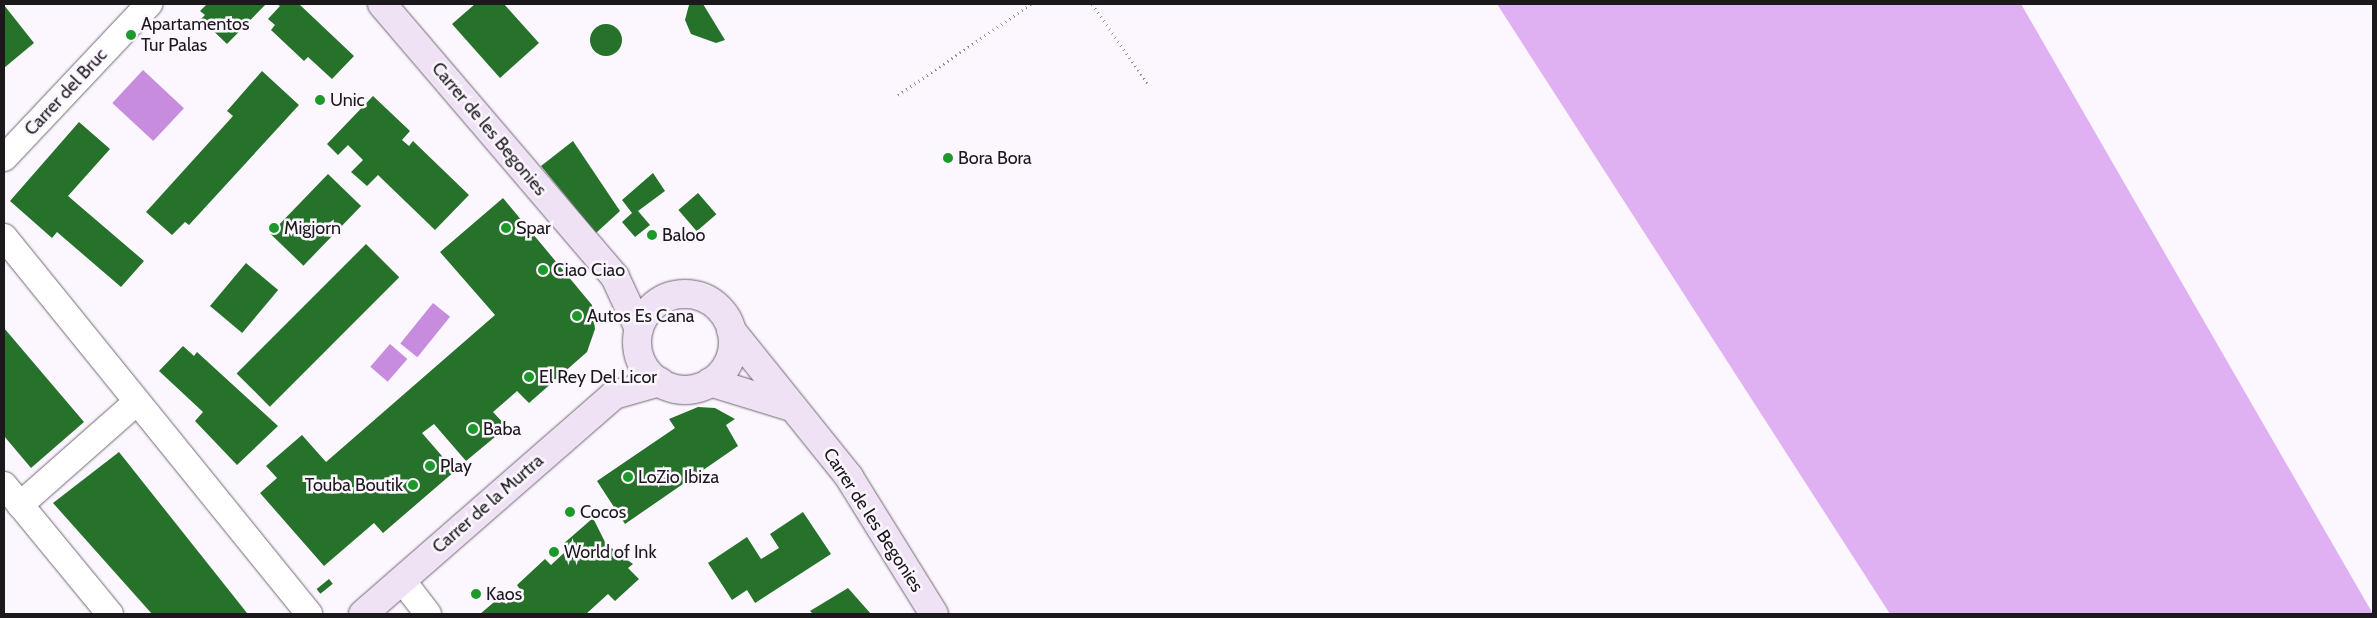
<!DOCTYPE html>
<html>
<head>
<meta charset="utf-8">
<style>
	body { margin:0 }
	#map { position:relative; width:2377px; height:618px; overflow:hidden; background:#fcf6ff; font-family:Cabin,sans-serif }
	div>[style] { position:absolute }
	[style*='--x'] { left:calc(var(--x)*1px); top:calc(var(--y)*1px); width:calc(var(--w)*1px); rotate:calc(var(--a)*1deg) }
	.green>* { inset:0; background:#e0b1f2 }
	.water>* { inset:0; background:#c78cdd; transform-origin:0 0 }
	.building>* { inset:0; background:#26722a; transform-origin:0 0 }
	.round { border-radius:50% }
	.path>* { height:3px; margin-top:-1.5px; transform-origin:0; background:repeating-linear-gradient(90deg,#918d93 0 1px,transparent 0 5px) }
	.roads { filter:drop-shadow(0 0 1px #6f6971) drop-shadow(0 0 1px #6f6971) }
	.street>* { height:26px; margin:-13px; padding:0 13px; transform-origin:13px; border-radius:13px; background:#fff }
	.secondary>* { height:28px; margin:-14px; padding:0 14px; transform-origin:14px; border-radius:14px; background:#efe2f4 }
	.secondary>.ring { margin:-14px; padding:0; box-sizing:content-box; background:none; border:28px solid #efe2f4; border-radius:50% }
	.dots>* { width:14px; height:14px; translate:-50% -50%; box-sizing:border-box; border:2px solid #fcf6ff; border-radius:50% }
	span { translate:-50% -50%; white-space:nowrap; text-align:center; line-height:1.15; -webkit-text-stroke:5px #fcf6ff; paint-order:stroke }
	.poi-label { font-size:18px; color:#1c191d }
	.left { translate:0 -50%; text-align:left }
	.right { translate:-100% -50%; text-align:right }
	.street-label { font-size:18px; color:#1c191d }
	.frame { position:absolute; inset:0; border:5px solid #1c191d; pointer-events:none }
</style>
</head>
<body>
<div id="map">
	<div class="green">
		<i style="clip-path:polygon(1497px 4px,2021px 4px,2373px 614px,1890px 614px)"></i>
	</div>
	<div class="water">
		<i style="left:143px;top:70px;width:56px;height:45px;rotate:43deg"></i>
		<i style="left:433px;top:303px;width:22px;height:52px;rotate:39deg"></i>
		<i style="left:390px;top:344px;width:23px;height:30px;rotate:41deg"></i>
	</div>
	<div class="building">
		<i style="clip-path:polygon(207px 4px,266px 4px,227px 44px,201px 19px,205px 15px,200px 11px)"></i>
		<i style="clip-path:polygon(277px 4px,299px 4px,354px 56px,332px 79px,308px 57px,304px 61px,271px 30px,275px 25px,268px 19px,280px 6px)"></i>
		<i style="clip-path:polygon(475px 4px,504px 4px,539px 43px,500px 78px,452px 24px)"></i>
		<i style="clip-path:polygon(703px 4px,725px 40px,716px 43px,691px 34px,685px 20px,689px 5px)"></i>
		<i style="clip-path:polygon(4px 5px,34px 43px,4px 68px)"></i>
		<i class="round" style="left:590px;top:24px;width:32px;height:32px"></i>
		<i style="clip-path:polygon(262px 71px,299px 105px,189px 225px,185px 222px,172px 235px,146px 212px,233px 116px,227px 111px)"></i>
		<i style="clip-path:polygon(373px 96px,410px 131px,402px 140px,409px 146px,413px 141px,469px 195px,435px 230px,378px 175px,367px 186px,351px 172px,363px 160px,348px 145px,338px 155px,327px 144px)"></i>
		<i style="clip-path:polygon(79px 122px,110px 149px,68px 196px,144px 261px,121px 287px,57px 232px,52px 238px,10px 201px)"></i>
		<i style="clip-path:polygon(573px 141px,620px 211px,596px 233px,541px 166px)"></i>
		<i style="clip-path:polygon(653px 173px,665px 191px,638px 211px,650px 225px,635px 237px,622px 222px,632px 213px,622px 200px)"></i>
		<i style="left:328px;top:174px;width:46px;height:83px;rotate:44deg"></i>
		<i style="left:698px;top:193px;width:28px;height:26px;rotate:49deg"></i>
		<i style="clip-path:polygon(503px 198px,592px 305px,595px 329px,587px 352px,529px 403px,517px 391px,493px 412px,507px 427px,466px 461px,434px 424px,422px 433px,455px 471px,383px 533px,374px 523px,324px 566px,260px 493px,277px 478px,266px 466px,302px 435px,326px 462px,495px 315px,440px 252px)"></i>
		<i style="left:366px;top:244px;width:47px;height:183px;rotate:45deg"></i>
		<i style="left:246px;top:263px;width:42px;height:56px;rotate:40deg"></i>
		<i style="clip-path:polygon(4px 328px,84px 422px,31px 468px,4px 436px)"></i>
		<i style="clip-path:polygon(183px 346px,194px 356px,197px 352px,278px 426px,237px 465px,195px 421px,203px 412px,159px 371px)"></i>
		<i style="clip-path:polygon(698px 407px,715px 408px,735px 419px,726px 425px,738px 446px,625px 524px,597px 481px,675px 428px,669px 419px)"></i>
		<i style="clip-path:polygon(119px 452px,247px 613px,245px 614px,152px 614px,53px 503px)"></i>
		<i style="clip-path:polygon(803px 512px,831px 554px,755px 603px,747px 590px,732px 600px,708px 563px,747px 537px,761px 559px,779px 548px,770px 534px)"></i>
		<i style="clip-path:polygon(593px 518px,606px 544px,633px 564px,628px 568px,639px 579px,615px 601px,608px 594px,586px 614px,480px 614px,500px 597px,506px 604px,521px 591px,517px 585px,545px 559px,551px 565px,566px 551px,562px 545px)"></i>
		<i style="left:329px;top:579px;width:6px;height:16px;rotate:51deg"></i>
		<i style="clip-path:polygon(848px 588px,871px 614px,813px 614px,810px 611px)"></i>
	</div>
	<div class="path">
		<i style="--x:1092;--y:4;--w:99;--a:54.9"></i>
		<i style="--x:898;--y:95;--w:161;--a:-34.4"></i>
	</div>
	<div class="roads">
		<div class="street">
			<i style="--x:4;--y:158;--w:212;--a:-46.7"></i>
			<i style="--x:4;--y:237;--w:485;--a:51"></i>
			<i style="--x:4;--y:485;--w:167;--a:50.6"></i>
			<i style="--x:20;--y:505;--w:156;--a:-41.4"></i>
			<i style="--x:402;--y:580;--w:43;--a:52.6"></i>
		</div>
		<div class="secondary">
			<i style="--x:382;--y:4;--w:359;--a:49.5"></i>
			<i style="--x:615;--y:277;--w:57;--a:65.2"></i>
			<i class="ring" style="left:637px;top:294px;width:68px;height:68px"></i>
			<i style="--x:731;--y:330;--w:189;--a:51.2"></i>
			<i style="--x:849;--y:477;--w:161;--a:58.2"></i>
			<i style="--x:710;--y:382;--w:82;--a:17.1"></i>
			<i style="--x:363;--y:614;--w:333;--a:-41.1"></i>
			<i style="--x:614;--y:395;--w:48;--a:-15.8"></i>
		</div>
	</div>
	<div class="dots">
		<i style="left:131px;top:35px;background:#1d982a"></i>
		<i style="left:320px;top:100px;background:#1d982a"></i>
		<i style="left:948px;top:158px;background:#1d982a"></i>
		<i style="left:274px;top:228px;background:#1d982a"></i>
		<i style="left:506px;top:228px;background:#1d982a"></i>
		<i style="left:652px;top:235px;background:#1d982a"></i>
		<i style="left:543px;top:270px;background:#1d982a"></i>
		<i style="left:577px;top:316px;background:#1d982a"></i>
		<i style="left:529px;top:377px;background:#1d982a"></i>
		<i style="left:473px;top:429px;background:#1d982a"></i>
		<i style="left:430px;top:466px;background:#1d982a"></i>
		<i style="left:628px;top:477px;background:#1d982a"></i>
		<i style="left:413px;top:485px;background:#1d982a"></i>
		<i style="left:570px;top:512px;background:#1d982a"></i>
		<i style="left:554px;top:552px;background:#1d982a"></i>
		<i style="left:476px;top:594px;background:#1d982a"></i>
	</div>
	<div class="poi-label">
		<span class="left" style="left:141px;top:35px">Apartamentos<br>Tur Palas</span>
		<span class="left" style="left:330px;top:100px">Unic</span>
		<span class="left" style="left:958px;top:158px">Bora Bora</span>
		<span class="left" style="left:284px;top:228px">Migjorn</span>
		<span class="left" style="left:516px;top:228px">Spar</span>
		<span class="left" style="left:662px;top:235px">Baloo</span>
		<span class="left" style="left:553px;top:270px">Ciao Ciao</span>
		<span class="left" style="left:587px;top:316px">Autos Es Cana</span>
		<span class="left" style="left:539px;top:377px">El Rey Del Licor</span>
		<span class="left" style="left:483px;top:429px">Baba</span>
		<span class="left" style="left:440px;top:466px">Play</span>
		<span class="left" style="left:638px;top:477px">LoZio Ibiza</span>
		<span class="right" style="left:403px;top:485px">Touba Boutik</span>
		<span class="left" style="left:580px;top:512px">Cocos</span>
		<span class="left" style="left:564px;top:552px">World of Ink</span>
		<span class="left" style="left:486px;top:594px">Kaos</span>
	</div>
	<div class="street-label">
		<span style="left:66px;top:92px;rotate:-47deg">Carrer del Bruc</span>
		<span style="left:489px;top:129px;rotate:50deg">Carrer de les Begonies</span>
		<span style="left:488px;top:504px;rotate:-41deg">Carrer de la Murtra</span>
		<span style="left:873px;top:520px;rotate:57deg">Carrer de les Begonies</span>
	</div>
	<div class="frame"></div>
</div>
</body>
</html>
